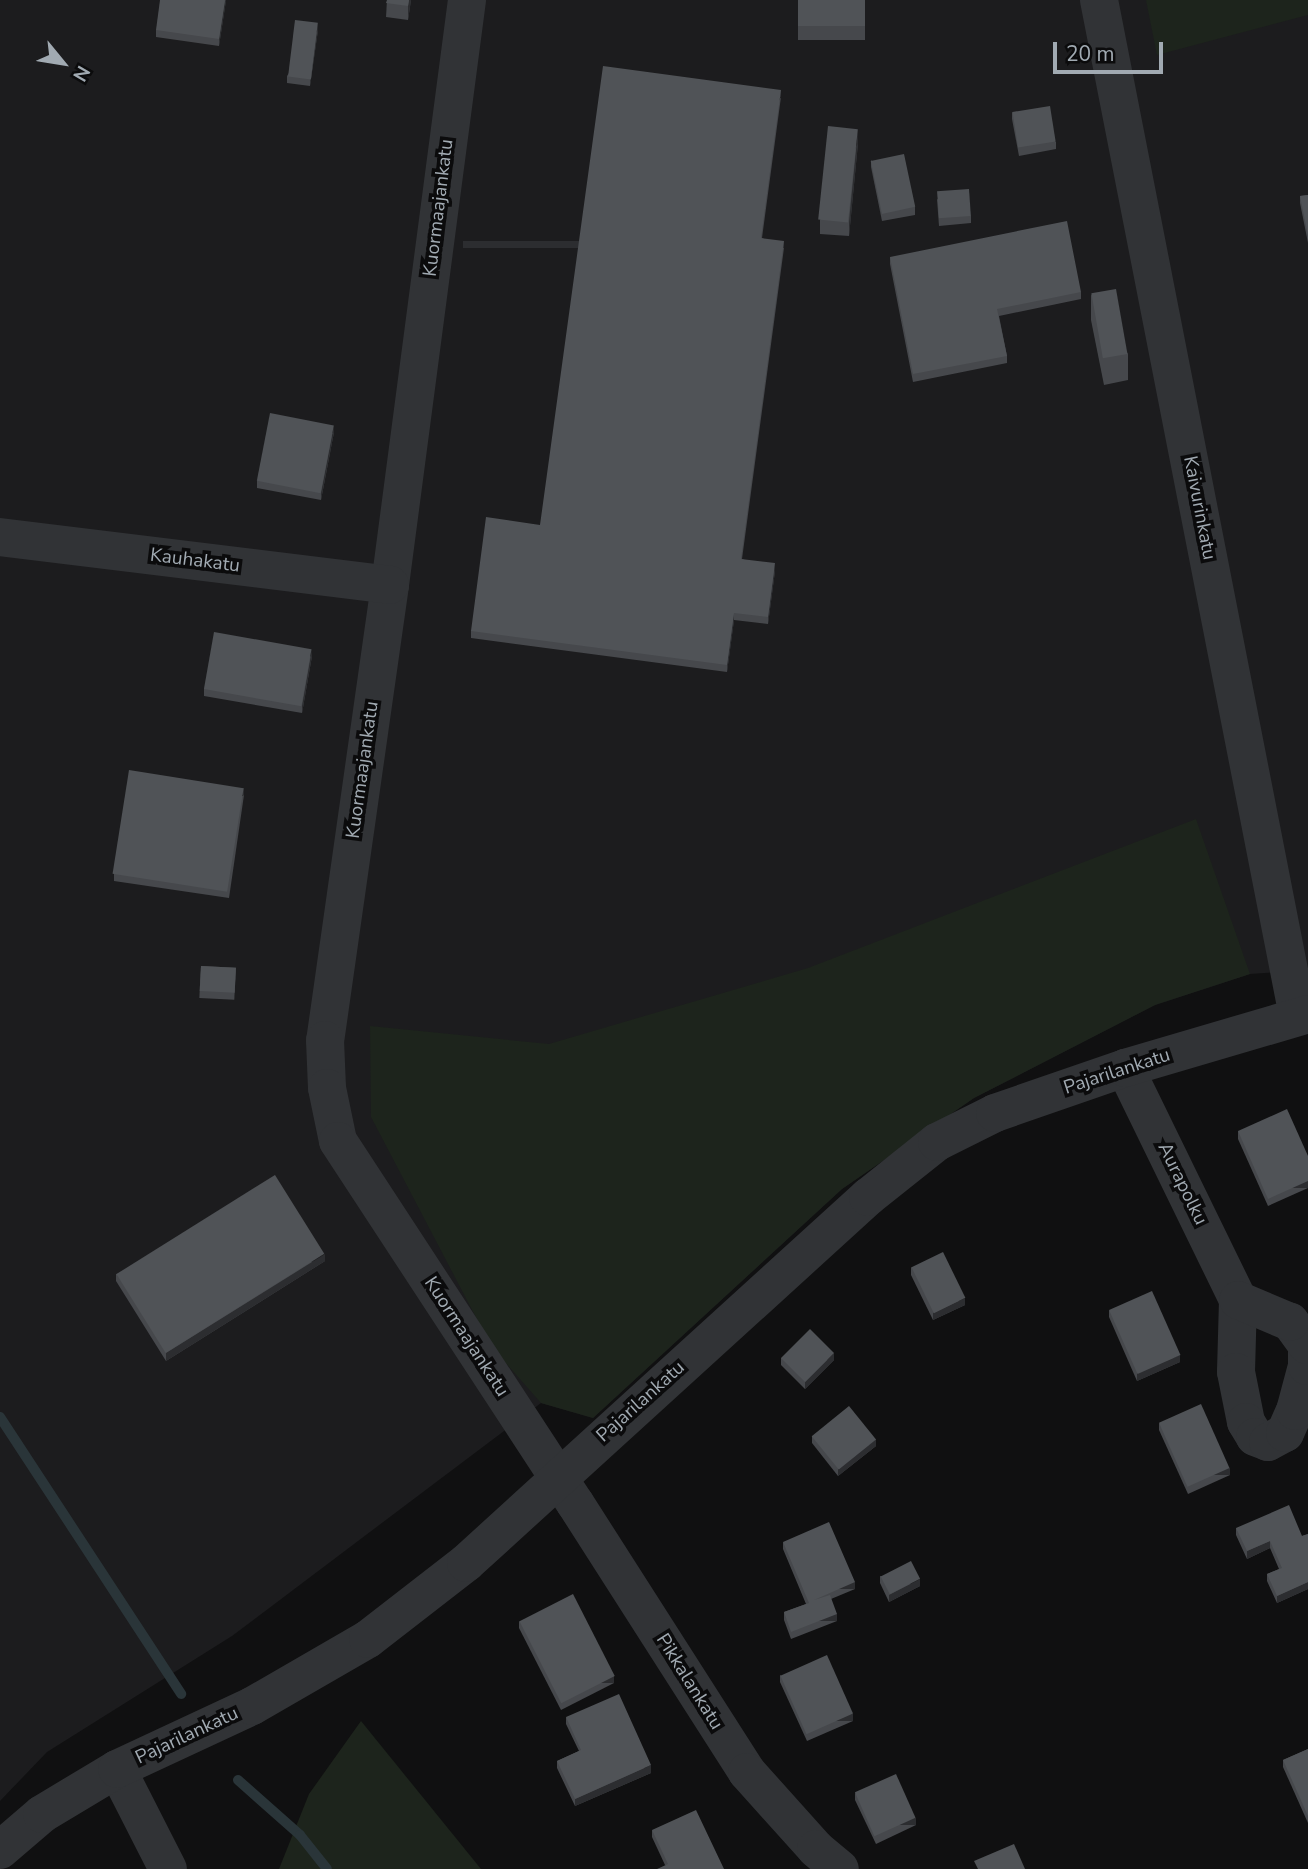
<!DOCTYPE html>
<html>
<head>
<meta charset="utf-8">
<style>
	body { margin:0 }
	#map { position:relative; width:1308px; height:1869px; overflow:hidden; background:#101011; font-family:"Nunito Sans",sans-serif }
	div>[style] { position:absolute }
	[style*='--x'] { left:calc(var(--x)*1px); top:calc(var(--y)*1px); width:calc(var(--w)*1px); rotate:calc(var(--a)*1deg) }
	.built>* { inset:0; background:#1c1c1e }
	.green>* { inset:0; background:#1d241c }
	.stream>* { height:10px; margin:-5px; padding:0 5px; transform-origin:5px; border-radius:5px; background:#2a3539 }
	.minor>* { height:38px; margin:-19px; padding:0 19px; transform-origin:19px; border-radius:19px; background:#313336 }
	.wall>* { inset:0; background:#46484c; transform-origin:0 0 }
	.shaded-wall>* { inset:0; background:#2c2d30; transform-origin:0 0 }
	.building>* { inset:0; background:#505357; transform-origin:0 0 }
	span { translate:-50% -50%; white-space:nowrap; text-align:center; line-height:1.15; -webkit-text-stroke:7px #0b0b0c; paint-order:stroke }
	.street-label { font-size:19px; color:#a1aab2 }
	.north { position:absolute; left:28px; top:28px; width:70px; height:70px; -webkit-text-stroke:5px #0b0b0c; paint-order:stroke; rotate:120deg; font-size:19px; font-weight:700; line-height:28px; text-align:center; color:#a1aab2 }
	.north::after { content:''; display:block; margin:auto; width:24px; height:32px; background:#a1aab2; clip-path:polygon(50% 0,100% 100%,50% 72%,0 100%) }
	.scale { position:absolute; left:1053px; top:42px; width:110px; height:32px; box-sizing:border-box; border:4px solid #a1aab2; border-top:0; padding-left:9px; font-size:21px; line-height:24px; white-space:nowrap; color:#a1aab2; -webkit-text-stroke:5px #0b0b0c; paint-order:stroke }
</style>
</head>
<body>
<div id="map">
	<div class="built">
		<i style="clip-path:polygon(0 0,1308px 0,1308px 970px,1250px 974px,1155px 1005px,974px 1098px,842px 1189px,593px 1418px,541px 1403px,232px 1636px,47px 1752px,0 1801px)"></i>
	</div>
	<div class="green">
		<i style="clip-path:polygon(1146px 0,1308px 0,1308px 15px,1157px 55px)"></i>
		<i style="clip-path:polygon(1196px 819px,1250px 974px,1155px 1005px,974px 1098px,842px 1189px,593px 1418px,541px 1403px,491px 1346px,371px 1117px,370px 1026px,549px 1044px,808px 968px)"></i>
		<i style="clip-path:polygon(361px 1721px,481px 1869px,279px 1869px,309px 1794px)"></i>
	</div>
	<div class="stream">
		<i style="--x:0;--y:1417;--w:331;--a:56.8"></i>
		<i style="--x:238;--y:1780;--w:83;--a:41.6"></i>
		<i style="--x:300;--y:1835;--w:43;--a:51.5"></i>
	</div>
	<div class="minor">
		<i style="--x:467;--y:0;--w:590;--a:97.5"></i>
		<i style="--x:390;--y:585;--w:460;--a:98.1"></i>
		<i style="--x:325;--y:1040;--w:48;--a:87.6"></i>
		<i style="--x:327;--y:1088;--w:54;--a:78.3"></i>
		<i style="--x:338;--y:1141;--w:433;--a:56.8"></i>
		<i style="--x:575;--y:1503;--w:319;--a:57.4"></i>
		<i style="--x:747;--y:1772;--w:103;--a:48.1"></i>
		<i style="--x:816;--y:1849;--w:31;--a:40"></i>
		<i style="--x:1099;--y:0;--w:1035;--a:78.92"></i>
		<i style="--x:0;--y:537;--w:393;--a:7"></i>
		<i style="--x:1125;--y:1068;--w:258;--a:64"></i>
		<i style="--x:1238;--y:1300;--w:72;--a:91.6"></i>
		<i style="--x:1236;--y:1372;--w:51;--a:78.7"></i>
		<i style="--x:1246;--y:1422;--w:17;--a:59"></i>
		<i style="--x:1255;--y:1437;--w:14;--a:21"></i>
		<i style="--x:1268;--y:1442;--w:19;--a:-28"></i>
		<i style="--x:1285;--y:1433;--w:24;--a:-66"></i>
		<i style="--x:1295;--y:1411;--w:47;--a:-75.1"></i>
		<i style="--x:1307;--y:1366;--w:21;--a:-90"></i>
		<i style="--x:1307;--y:1345;--w:29;--a:-126"></i>
		<i style="--x:1290;--y:1322;--w:56;--a:-157.1"></i>
		<i style="--x:117;--y:1769;--w:112;--a:63"></i>
		<i style="--x:0;--y:1850;--w:55;--a:-40.6"></i>
		<i style="--x:42;--y:1814;--w:87;--a:-31"></i>
		<i style="--x:117;--y:1769;--w:149;--a:-25"></i>
		<i style="--x:252;--y:1706;--w:134;--a:-30"></i>
		<i style="--x:368;--y:1639;--w:124;--a:-37.8"></i>
		<i style="--x:466;--y:1563;--w:544;--a:-42.32"></i>
		<i style="--x:868;--y:1197;--w:88;--a:-38.6"></i>
		<i style="--x:937;--y:1142;--w:65;--a:-26.6"></i>
		<i style="--x:995;--y:1113;--w:138;--a:-19.1"></i>
		<i style="--x:1125;--y:1068;--w:191;--a:-16.4"></i>
	</div>
	<div class="wall">
		<i style="clip-path:polygon(226px 0,219px 46px,156px 37px,156px 30px)"></i>
		<i style="clip-path:polygon(387px 0,411px 0,408px 20px,386px 17px)"></i>
		<i style="left:798px;top:0;width:67px;height:40px"></i>
		<i style="clip-path:polygon(318px 30px,310px 86px,287px 83px,287px 76px)"></i>
		<i style="clip-path:polygon(781px 97px,762px 238px,784px 248px,742px 559px,775px 571px,768px 624px,734px 620px,727px 672px,471px 638px,471px 631px,540px 525px)"></i>
		<i style="clip-path:polygon(1012px 112px,1056px 142px,1056px 149px,1019px 156px,1012px 119px)"></i>
		<i style="clip-path:polygon(858px 143px,849px 236px,820px 234px,820px 220px)"></i>
		<i style="clip-path:polygon(871px 160px,915px 207px,915px 215px,882px 221px,871px 167px)"></i>
		<i style="clip-path:polygon(1308px 195px,1308px 243px,1300px 203px,1300px 196px)"></i>
		<i style="clip-path:polygon(937px 199px,971px 216px,971px 223px,939px 226px)"></i>
		<i style="clip-path:polygon(890px 257px,1081px 292px,1081px 299px,999px 316px,1007px 356px,1007px 363px,913px 382px,890px 264px)"></i>
		<i style="clip-path:polygon(1091px 294px,1128px 354px,1128px 380px,1104px 385px,1091px 320px)"></i>
		<i style="clip-path:polygon(334px 432px,321px 500px,257px 488px,257px 481px)"></i>
		<i style="clip-path:polygon(312px 656px,302px 713px,204px 696px,204px 689px)"></i>
		<i style="clip-path:polygon(244px 795px,229px 898px,114px 881px,114px 874px)"></i>
		<i style="left:201px;top:966px;width:35px;height:32px;rotate:3deg"></i>
		<i style="clip-path:polygon(1238px 1131px,1308px 1156px,1308px 1188px,1268px 1206px,1238px 1139px)"></i>
		<i style="clip-path:polygon(325px 1261px,166px 1361px,116px 1281px,116px 1274px)"></i>
		<i style="clip-path:polygon(911px 1267px,965px 1305px,933px 1320px,911px 1275px)"></i>
		<i style="clip-path:polygon(1109px 1310px,1180px 1362px,1137px 1381px,1109px 1317px)"></i>
		<i style="clip-path:polygon(781px 1358px,834px 1360px,805px 1389px,781px 1365px)"></i>
		<i style="clip-path:polygon(1159px 1423px,1230px 1475px,1188px 1494px,1159px 1430px)"></i>
		<i style="clip-path:polygon(812px 1436px,876px 1446px,838px 1476px,812px 1443px)"></i>
		<i style="clip-path:polygon(1236px 1528px,1302px 1536px,1308px 1534px,1308px 1589px,1277px 1603px,1267px 1581px,1267px 1574px,1279px 1569px,1270px 1548px,1247px 1559px,1236px 1535px)"></i>
		<i style="clip-path:polygon(783px 1542px,855px 1589px,831px 1599px,837px 1621px,791px 1639px,784px 1620px,784px 1612px,806px 1604px,783px 1549px)"></i>
		<i style="clip-path:polygon(880px 1576px,920px 1586px,889px 1602px,880px 1583px)"></i>
		<i style="clip-path:polygon(519px 1621px,614px 1683px,561px 1710px,519px 1628px)"></i>
		<i style="clip-path:polygon(780px 1675px,853px 1721px,807px 1741px,780px 1682px)"></i>
		<i style="clip-path:polygon(566px 1717px,651px 1773px,575px 1806px,557px 1768px,557px 1761px,579px 1751px,566px 1724px)"></i>
		<i style="clip-path:polygon(1308px 1749px,1308px 1823px,1283px 1767px,1283px 1760px)"></i>
		<i style="clip-path:polygon(855px 1793px,916px 1825px,876px 1844px,855px 1800px)"></i>
		<i style="clip-path:polygon(652px 1830px,724px 1869px,665px 1865px,652px 1837px)"></i>
	</div>
	<div class="shaded-wall">
		<i style="clip-path:polygon(225px 0,226px 1px,219px 46px,219px 39px)"></i>
		<i style="clip-path:polygon(409px 0,411px 0,408px 20px,408px 6px)"></i>
		<i style="clip-path:polygon(318px 23px,318px 30px,310px 86px,310px 79px)"></i>
		<i style="left:781px;top:90px;width:7px;height:149px;rotate:90deg"></i>
		<i style="clip-path:polygon(858px 129px,858px 143px,849px 236px,849px 222px)"></i>
		<i style="left:784px;top:241px;width:7px;height:321px;rotate:90deg"></i>
		<i style="clip-path:polygon(334px 425px,334px 432px,321px 500px,321px 493px)"></i>
		<i style="clip-path:polygon(775px 563px,775px 571px,768px 624px,768px 617px)"></i>
		<i style="clip-path:polygon(734px 613px,734px 620px,727px 672px,727px 665px)"></i>
		<i style="clip-path:polygon(312px 649px,312px 656px,302px 713px,302px 706px)"></i>
		<i style="left:244px;top:788px;width:7px;height:104px;rotate:90deg"></i>
		<i style="left:1308px;top:1181px;width:7px;height:44px;rotate:90deg"></i>
		<i style="clip-path:polygon(325px 1254px,325px 1261px,166px 1361px,166px 1353px)"></i>
		<i style="clip-path:polygon(965px 1298px,965px 1305px,933px 1320px,933px 1313px)"></i>
		<i style="clip-path:polygon(834px 1353px,834px 1360px,805px 1389px,805px 1382px)"></i>
		<i style="clip-path:polygon(1180px 1355px,1180px 1362px,1137px 1381px,1137px 1373px)"></i>
		<i style="clip-path:polygon(876px 1439px,876px 1446px,838px 1476px,838px 1469px)"></i>
		<i style="left:1230px;top:1468px;width:7px;height:46px;rotate:90deg"></i>
		<i style="clip-path:polygon(1270px 1541px,1270px 1548px,1247px 1559px,1247px 1551px)"></i>
		<i style="clip-path:polygon(920px 1579px,920px 1586px,889px 1602px,889px 1595px)"></i>
		<i style="left:855px;top:1582px;width:7px;height:45px;rotate:90deg"></i>
		<i style="clip-path:polygon(1308px 1582px,1308px 1589px,1277px 1603px,1277px 1596px)"></i>
		<i style="left:837px;top:1614px;width:7px;height:49px;rotate:90deg"></i>
		<i style="left:614px;top:1676px;width:7px;height:59px;rotate:90deg"></i>
		<i style="left:853px;top:1714px;width:7px;height:50px;rotate:90deg"></i>
		<i style="clip-path:polygon(651px 1765px,651px 1773px,575px 1806px,575px 1799px)"></i>
		<i style="left:916px;top:1818px;width:7px;height:44px;rotate:90deg"></i>
	</div>
	<div class="building">
		<i style="clip-path:polygon(160px 0,225px 0,219px 39px,156px 30px)"></i>
		<i style="clip-path:polygon(387px 0,409px 0,408px 6px,386px 3px)"></i>
		<i style="left:798px;top:0;width:67px;height:26px"></i>
		<i style="left:295px;top:20px;width:23px;height:57px;rotate:7deg"></i>
		<i style="clip-path:polygon(603px 66px,781px 90px,761px 238px,784px 241px,741px 559px,775px 563px,768px 617px,734px 613px,727px 665px,471px 631px,486px 517px,540px 525px)"></i>
		<i style="left:1050px;top:106px;width:36px;height:38px;rotate:81deg"></i>
		<i style="left:828px;top:126px;width:30px;height:94px;rotate:6deg"></i>
		<i style="left:904px;top:154px;width:54px;height:34px;rotate:78deg"></i>
		<i style="left:969px;top:189px;width:27px;height:32px;rotate:86deg"></i>
		<i style="clip-path:polygon(1308px 195px,1308px 236px,1300px 196px)"></i>
		<i style="clip-path:polygon(1067px 221px,1081px 292px,997px 309px,1007px 356px,913px 374px,890px 257px)"></i>
		<i style="left:1116px;top:289px;width:66px;height:25px;rotate:80deg"></i>
		<i style="left:270px;top:413px;width:65px;height:69px;rotate:11deg"></i>
		<i style="left:214px;top:632px;width:99px;height:58px;rotate:10deg"></i>
		<i style="left:129px;top:770px;width:116px;height:105px;rotate:9deg"></i>
		<i style="left:201px;top:966px;width:35px;height:25px;rotate:3deg"></i>
		<i style="clip-path:polygon(1287px 1109px,1308px 1156px,1308px 1181px,1268px 1199px,1238px 1131px)"></i>
		<i style="left:275px;top:1175px;width:93px;height:187px;rotate:58deg"></i>
		<i style="left:943px;top:1252px;width:51px;height:35px;rotate:64deg"></i>
		<i style="left:1152px;top:1291px;width:70px;height:47px;rotate:66deg"></i>
		<i style="left:810px;top:1329px;width:34px;height:41px;rotate:45deg"></i>
		<i style="left:1201px;top:1404px;width:70px;height:46px;rotate:66deg"></i>
		<i style="left:849px;top:1406px;width:43px;height:48px;rotate:51deg"></i>
		<i style="clip-path:polygon(1289px 1505px,1302px 1536px,1308px 1534px,1308px 1582px,1277px 1596px,1267px 1574px,1282px 1568px,1270px 1541px,1247px 1551px,1236px 1528px)"></i>
		<i style="clip-path:polygon(829px 1522px,855px 1582px,814px 1600px,830px 1595px,837px 1614px,791px 1632px,784px 1612px,809px 1603px,783px 1542px)"></i>
		<i style="left:911px;top:1561px;width:20px;height:34px;rotate:63deg"></i>
		<i style="left:573px;top:1594px;width:92px;height:60px;rotate:63deg"></i>
		<i style="left:827px;top:1655px;width:64px;height:51px;rotate:66deg"></i>
		<i style="clip-path:polygon(619px 1694px,651px 1765px,575px 1799px,557px 1761px,581px 1750px,566px 1717px)"></i>
		<i style="clip-path:polygon(1308px 1749px,1308px 1816px,1283px 1760px)"></i>
		<i style="left:896px;top:1774px;width:48px;height:45px;rotate:66deg"></i>
		<i style="clip-path:polygon(696px 1810px,724px 1869px,657px 1869px,668px 1864px,652px 1830px)"></i>
		<i style="clip-path:polygon(1014px 1844px,1025px 1869px,978px 1869px,974px 1861px)"></i>
	</div>
	<div class="street-label">
		<span style="left:439px;top:208px;rotate:-83deg">Kuormaajankatu</span>
		<span style="left:1199px;top:508px;rotate:79deg">Kaivurinkatu</span>
		<span style="left:195px;top:561px;rotate:7deg">Kauhakatu</span>
		<span style="left:363px;top:770px;rotate:-82deg">Kuormaajankatu</span>
		<span style="left:1117px;top:1072px;rotate:-18deg">Pajarilankatu</span>
		<span style="left:1182px;top:1184px;rotate:64deg">Aurapolku</span>
		<span style="left:466px;top:1337px;rotate:57deg">Kuormaajankatu</span>
		<span style="left:641px;top:1402px;rotate:-42deg">Pajarilankatu</span>
		<span style="left:689px;top:1682px;rotate:58deg">Pikkalankatu</span>
		<span style="left:187px;top:1736px;rotate:-25deg">Pajarilankatu</span>
	</div>
	<div class="north">N</div>
	<div class="scale">20 m</div>
</div>
</body>
</html>
